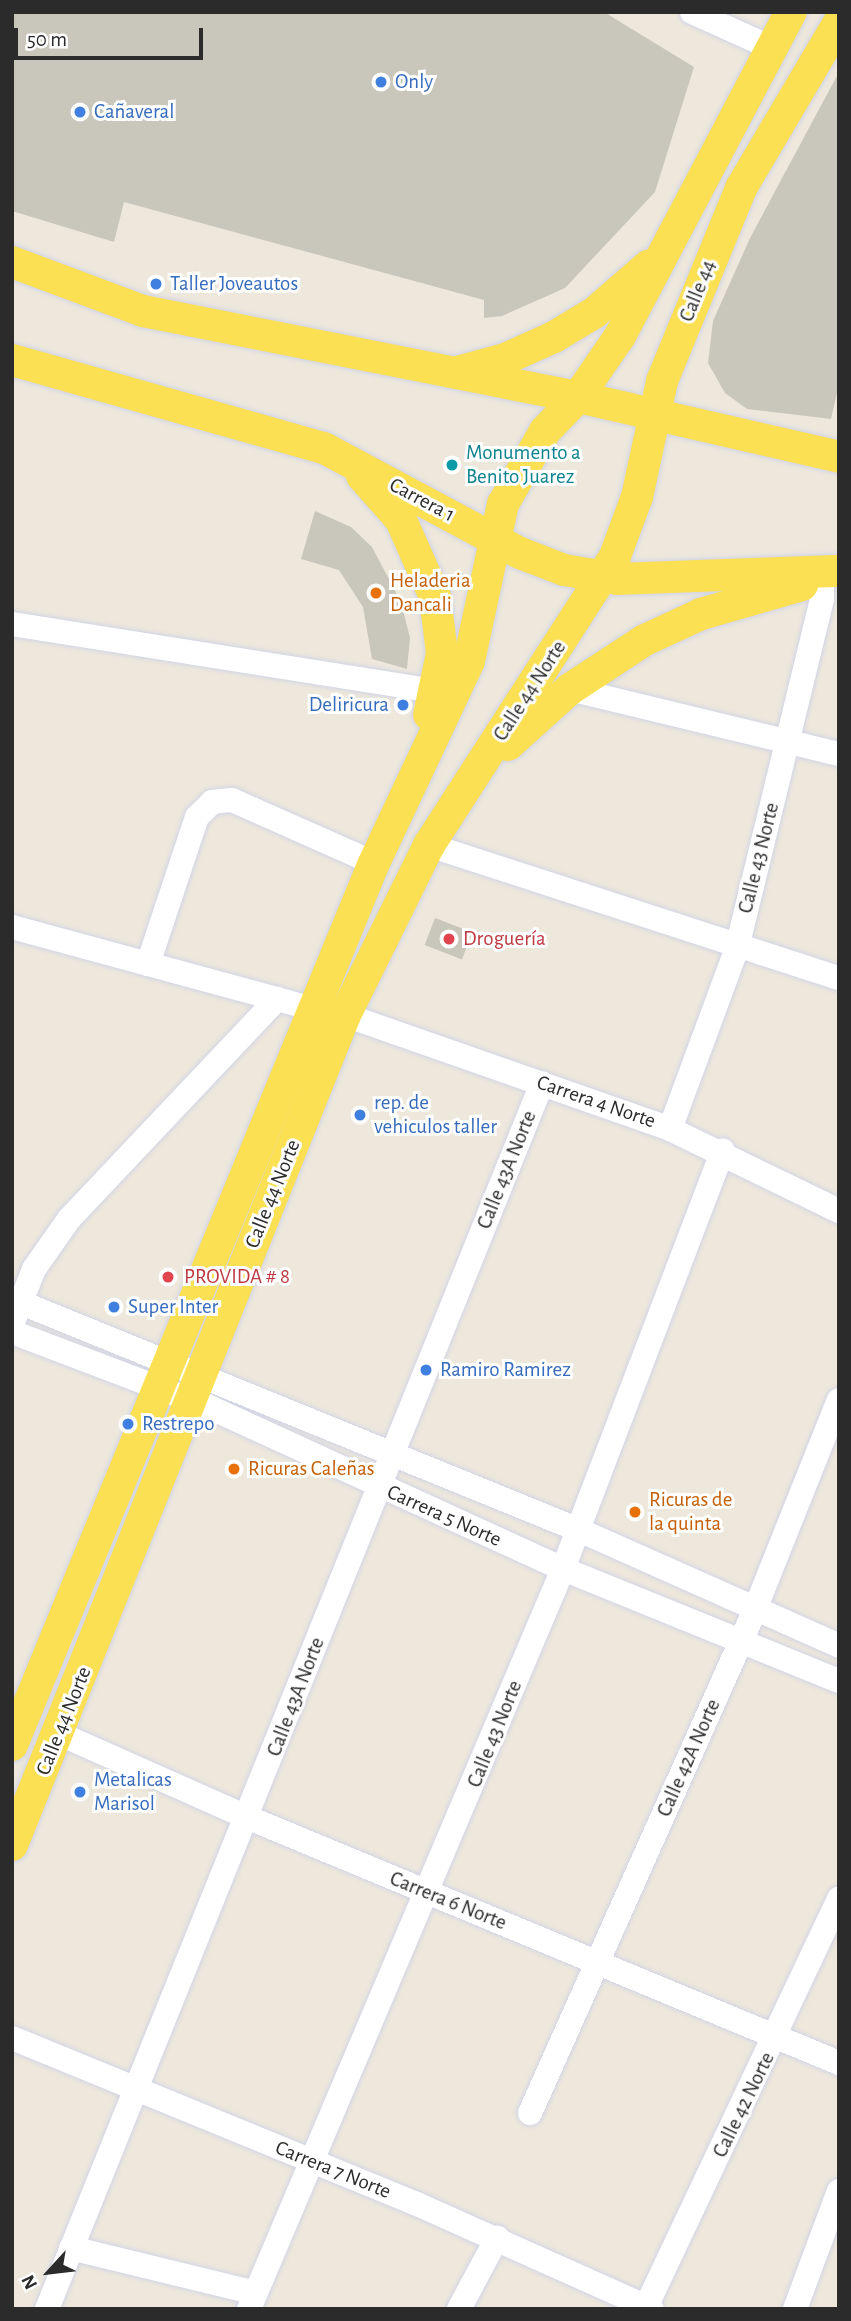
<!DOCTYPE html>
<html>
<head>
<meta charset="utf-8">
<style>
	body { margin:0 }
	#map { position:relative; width:851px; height:2321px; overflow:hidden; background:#eee8dc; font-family:"Alegreya Sans",sans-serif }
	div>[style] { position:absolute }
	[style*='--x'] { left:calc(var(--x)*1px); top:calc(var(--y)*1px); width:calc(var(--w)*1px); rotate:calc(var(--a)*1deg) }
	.building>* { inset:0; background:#c9c6bb; transform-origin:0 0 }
	.roads { filter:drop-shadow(0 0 2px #d1d4e5) drop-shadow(0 0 2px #d1d4e5) }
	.minor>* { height:24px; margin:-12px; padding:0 12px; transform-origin:12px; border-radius:12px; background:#fff }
	.major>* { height:32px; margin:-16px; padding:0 16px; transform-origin:16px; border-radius:16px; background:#fce053 }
	.dots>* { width:19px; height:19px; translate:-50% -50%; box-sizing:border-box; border:4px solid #fff; border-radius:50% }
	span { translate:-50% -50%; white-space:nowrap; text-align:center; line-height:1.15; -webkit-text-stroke:6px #fff; paint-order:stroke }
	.shop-label { font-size:21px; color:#366cbe }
	.left { translate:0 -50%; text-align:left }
	.right { translate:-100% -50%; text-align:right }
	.street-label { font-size:21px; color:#2b2b2b }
	.culture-label { font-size:21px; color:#0d838f }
	.food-label { font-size:21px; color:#c56008 }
	.health-label { font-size:21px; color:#be3a42 }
	.frame { position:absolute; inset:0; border:14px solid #2b2b2b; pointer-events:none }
	.north { position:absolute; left:14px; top:2237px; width:70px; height:70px; -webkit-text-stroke:5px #fff; paint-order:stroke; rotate:243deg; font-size:19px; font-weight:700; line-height:28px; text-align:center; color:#2b2b2b }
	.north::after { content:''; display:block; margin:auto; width:24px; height:32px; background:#2b2b2b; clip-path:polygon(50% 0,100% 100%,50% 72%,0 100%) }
	.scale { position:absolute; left:14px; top:28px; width:189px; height:32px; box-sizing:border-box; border:4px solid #2b2b2b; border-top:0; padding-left:9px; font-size:21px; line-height:24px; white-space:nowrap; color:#2b2b2b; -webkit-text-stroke:5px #fff; paint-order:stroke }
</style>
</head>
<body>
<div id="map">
	<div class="building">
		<i style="clip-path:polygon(12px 12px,604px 12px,694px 67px,655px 192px,565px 288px,502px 316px,484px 318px,484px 300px,124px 202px,114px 242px,12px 211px)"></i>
		<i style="clip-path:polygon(839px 72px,839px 384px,831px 419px,747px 409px,725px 393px,708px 363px,713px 321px,750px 238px)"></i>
		<i style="clip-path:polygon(315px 511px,351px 527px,372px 547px,401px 602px,410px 638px,407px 669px,372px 659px,363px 607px,339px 570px,301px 559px)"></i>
		<i style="left:435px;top:918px;width:40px;height:29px;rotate:21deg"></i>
	</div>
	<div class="roads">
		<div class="minor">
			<i style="--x:692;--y:12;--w:85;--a:24.2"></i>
			<i style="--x:12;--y:624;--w:428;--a:9"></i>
			<i style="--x:570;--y:689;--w:277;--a:13.6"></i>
			<i style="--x:429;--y:845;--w:431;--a:18"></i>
			<i style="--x:12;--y:927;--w:313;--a:15.2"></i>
			<i style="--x:148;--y:964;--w:155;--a:-71.6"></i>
			<i style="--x:197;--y:817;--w:21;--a:-45"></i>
			<i style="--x:212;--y:802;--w:20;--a:-6"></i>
			<i style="--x:232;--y:800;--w:155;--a:23.9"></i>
			<i style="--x:345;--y:1015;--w:344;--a:19.3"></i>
			<i style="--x:670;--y:1129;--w:188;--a:25.9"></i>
			<i style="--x:670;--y:1129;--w:193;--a:-69.7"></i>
			<i style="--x:737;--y:948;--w:359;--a:-76.3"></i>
			<i style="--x:822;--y:599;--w:19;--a:-90"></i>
			<i style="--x:12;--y:1299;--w:612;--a:22.17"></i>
			<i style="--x:579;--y:1530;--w:285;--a:24"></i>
			<i style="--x:15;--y:1317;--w:52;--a:-68.4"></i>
			<i style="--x:34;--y:1269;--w:61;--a:-55"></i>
			<i style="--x:69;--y:1219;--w:303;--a:-46.6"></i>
			<i style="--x:12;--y:1332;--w:211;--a:20.8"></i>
			<i style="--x:209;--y:1407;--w:389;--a:24.6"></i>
			<i style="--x:563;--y:1569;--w:298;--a:22.1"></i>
			<i style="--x:60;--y:1734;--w:207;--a:24"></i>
			<i style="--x:249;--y:1818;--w:639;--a:22.55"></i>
			<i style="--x:12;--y:2038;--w:438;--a:22.3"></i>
			<i style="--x:417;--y:2204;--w:257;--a:24.1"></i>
			<i style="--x:530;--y:2113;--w:549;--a:-65.91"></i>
			<i style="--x:754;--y:1612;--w:228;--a:-68.2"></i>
			<i style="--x:71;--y:2248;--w:189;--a:13.7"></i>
			<i style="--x:47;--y:2309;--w:1322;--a:-68.01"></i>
			<i style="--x:249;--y:2309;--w:804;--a:-67.01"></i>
			<i style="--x:563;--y:1569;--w:448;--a:-69.1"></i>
			<i style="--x:459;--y:2309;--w:81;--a:-61.8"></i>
			<i style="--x:645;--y:2309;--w:454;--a:-64.7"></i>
			<i style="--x:795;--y:2309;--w:126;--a:-69.6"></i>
		</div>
		<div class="major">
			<i style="--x:12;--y:262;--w:140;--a:20.5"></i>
			<i style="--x:143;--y:311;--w:443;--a:11.2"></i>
			<i style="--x:578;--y:397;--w:268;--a:12.9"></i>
			<i style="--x:12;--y:360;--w:324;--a:15.8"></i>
			<i style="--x:324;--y:448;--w:222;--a:28.2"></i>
			<i style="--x:520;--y:553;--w:47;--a:21.1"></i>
			<i style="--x:564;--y:570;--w:55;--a:9.5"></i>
			<i style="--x:618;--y:579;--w:221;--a:-2.1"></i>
			<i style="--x:461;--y:371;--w:46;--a:-15.3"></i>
			<i style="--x:505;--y:359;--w:54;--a:-24.2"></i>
			<i style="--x:554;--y:337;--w:47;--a:-31"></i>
			<i style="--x:594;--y:313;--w:72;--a:-41"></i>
			<i style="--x:362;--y:476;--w:59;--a:48.4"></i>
			<i style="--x:401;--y:520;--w:84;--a:66.2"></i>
			<i style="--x:435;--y:597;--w:56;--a:82.9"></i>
			<i style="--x:442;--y:653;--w:63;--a:101.8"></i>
			<i style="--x:508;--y:745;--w:84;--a:-42.1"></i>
			<i style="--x:570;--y:689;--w:90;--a:-33.2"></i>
			<i style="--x:645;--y:640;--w:62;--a:-24.9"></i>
			<i style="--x:701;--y:614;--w:105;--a:-16"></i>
			<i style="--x:12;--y:1745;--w:953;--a:-67.69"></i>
			<i style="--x:374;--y:863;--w:223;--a:-64.8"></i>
			<i style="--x:469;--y:661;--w:161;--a:-77.8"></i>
			<i style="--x:503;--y:504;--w:84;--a:-60.1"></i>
			<i style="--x:545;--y:431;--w:47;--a:-45.9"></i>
			<i style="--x:578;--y:397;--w:74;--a:-55.5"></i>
			<i style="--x:620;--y:336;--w:366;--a:-62.2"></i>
			<i style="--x:12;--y:1845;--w:894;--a:-68.14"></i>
			<i style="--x:345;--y:1015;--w:190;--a:-63.7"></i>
			<i style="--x:429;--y:845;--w:344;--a:-57.2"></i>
			<i style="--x:615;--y:556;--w:63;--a:-69.6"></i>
			<i style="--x:637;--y:497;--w:119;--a:-77.8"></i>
			<i style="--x:662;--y:381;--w:209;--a:-67.7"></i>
			<i style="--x:741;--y:188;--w:193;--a:-59.4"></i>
		</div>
	</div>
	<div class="dots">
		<i style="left:381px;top:82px;background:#3f7fe0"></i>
		<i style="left:80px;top:112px;background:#3f7fe0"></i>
		<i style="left:156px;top:284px;background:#3f7fe0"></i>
		<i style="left:452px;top:465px;background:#0f9aa8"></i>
		<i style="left:376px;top:593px;background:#e8710a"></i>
		<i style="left:403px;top:705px;background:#3f7fe0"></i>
		<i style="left:449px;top:939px;background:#e0444e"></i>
		<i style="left:360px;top:1115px;background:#3f7fe0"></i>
		<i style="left:168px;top:1277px;background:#e0444e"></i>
		<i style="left:114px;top:1307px;background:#3f7fe0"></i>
		<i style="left:426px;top:1370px;background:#3f7fe0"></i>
		<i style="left:128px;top:1424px;background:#3f7fe0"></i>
		<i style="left:234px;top:1469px;background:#e8710a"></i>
		<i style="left:635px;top:1512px;background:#e8710a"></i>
		<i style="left:80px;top:1792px;background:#3f7fe0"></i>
	</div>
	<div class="shop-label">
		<span class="left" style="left:395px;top:82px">Only</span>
		<span class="left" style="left:94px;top:112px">Cañaveral</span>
		<span class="left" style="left:170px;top:284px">Taller Joveautos</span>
		<span class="right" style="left:389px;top:705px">Deliricura</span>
		<span class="left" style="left:374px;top:1115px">rep. de<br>vehiculos taller</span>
		<span class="left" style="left:128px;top:1307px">Super Inter</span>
		<span class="left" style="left:440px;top:1370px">Ramiro Ramirez</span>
		<span class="left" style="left:142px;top:1424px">Restrepo</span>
		<span class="left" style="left:94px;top:1792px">Metalicas<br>Marisol</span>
	</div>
	<div class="street-label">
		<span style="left:698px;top:291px;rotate:-68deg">Calle 44</span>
		<span style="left:422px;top:500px;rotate:28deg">Carrera 1</span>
		<span style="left:530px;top:691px;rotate:-57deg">Calle 44 Norte</span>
		<span style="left:759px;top:858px;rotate:-76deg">Calle 43 Norte</span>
		<span style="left:596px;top:1102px;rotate:19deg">Carrera 4 Norte</span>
		<span style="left:507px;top:1170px;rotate:-68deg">Calle 43A Norte</span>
		<span style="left:273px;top:1194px;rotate:-68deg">Calle 44 Norte</span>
		<span style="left:444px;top:1516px;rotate:24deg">Carrera 5 Norte</span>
		<span style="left:296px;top:1697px;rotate:-69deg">Calle 43A Norte</span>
		<span style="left:64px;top:1721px;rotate:-68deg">Calle 44 Norte</span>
		<span style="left:495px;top:1734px;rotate:-68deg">Calle 43 Norte</span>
		<span style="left:689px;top:1758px;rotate:-66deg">Calle 42A Norte</span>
		<span style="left:448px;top:1901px;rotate:22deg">Carrera 6 Norte</span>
		<span style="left:744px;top:2105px;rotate:-64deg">Calle 42 Norte</span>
		<span style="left:333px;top:2170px;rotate:22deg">Carrera 7 Norte</span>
	</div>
	<div class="culture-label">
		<span class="left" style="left:466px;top:465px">Monumento a<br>Benito Juarez</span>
	</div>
	<div class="food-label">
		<span class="left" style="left:390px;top:593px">Heladeria<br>Dancali</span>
		<span class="left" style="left:248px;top:1469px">Ricuras Caleñas</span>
		<span class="left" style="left:649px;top:1512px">Ricuras de<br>la quinta</span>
	</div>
	<div class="health-label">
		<span class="left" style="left:463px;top:939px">Droguería</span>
		<span class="left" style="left:184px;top:1277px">PROVIDA # 8</span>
	</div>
	<div class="frame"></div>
	<div class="north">N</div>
	<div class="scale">50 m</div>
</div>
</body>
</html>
